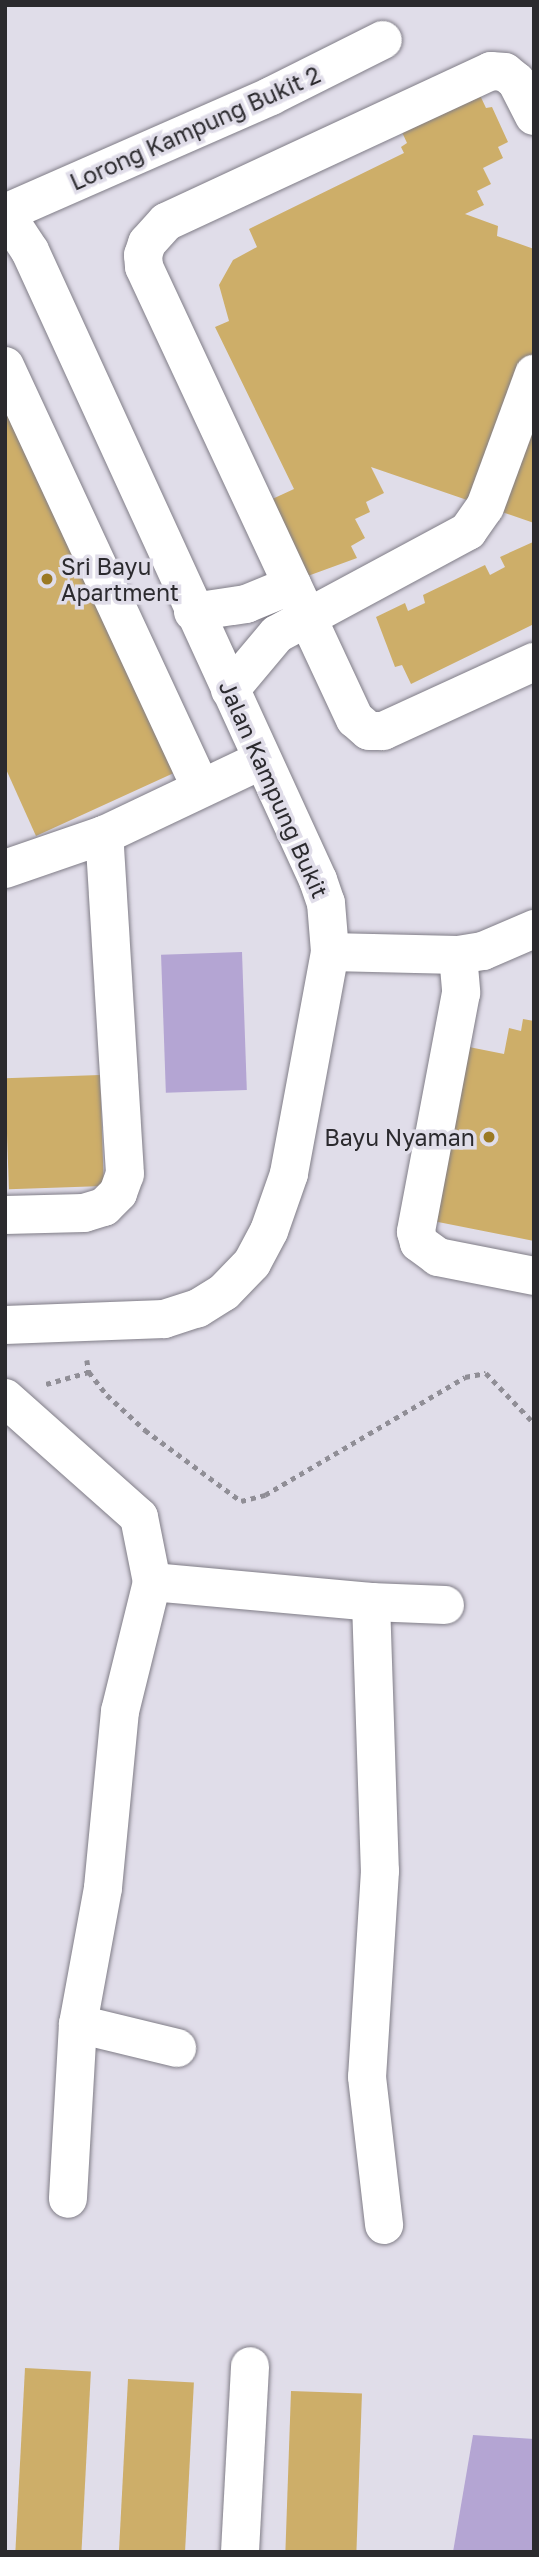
<!DOCTYPE html>
<html>
<head>
<meta charset="utf-8">
<style>
	body { margin:0 }
	#map { position:relative; width:539px; height:2557px; overflow:hidden; background:#e0dde9; font-family:"Golos Text",sans-serif }
	div>[style] { position:absolute }
	[style*='--x'] { left:calc(var(--x)*1px); top:calc(var(--y)*1px); width:calc(var(--w)*1px); rotate:calc(var(--a)*1deg) }
	.green>* { inset:0; background:#b4a5d3; transform-origin:0 0 }
	.building>* { inset:0; background:#cdae69; transform-origin:0 0 }
	.path>* { height:4.5px; margin-top:-2.25px; transform-origin:0; background:repeating-linear-gradient(90deg,#908e96 0 5px,transparent 0 10px) }
	.roads { filter:drop-shadow(0 0 2px #807d87) drop-shadow(0 0 2px #807d87) }
	.minor>* { height:38px; margin:-19px; padding:0 19px; transform-origin:19px; border-radius:19px; background:#fff }
	.dots>* { width:19px; height:19px; translate:-50% -50%; box-sizing:border-box; border:4px solid #e0dde9; border-radius:50% }
	span { translate:-50% -50%; white-space:nowrap; text-align:center; line-height:1.15; -webkit-text-stroke:7px #e0dde9; paint-order:stroke }
	.street-label { font-size:23px; color:#2b2a2e }
	.poi-label { font-size:23px; color:#2b2a2e }
	.left { translate:0 -50%; text-align:left }
	.right { translate:-100% -50%; text-align:right }
	.frame { position:absolute; inset:0; border:7px solid #2b2a2e; pointer-events:none }
</style>
</head>
<body>
<div id="map">
	<div class="green">
		<i style="left:242px;top:952px;width:138px;height:81px;rotate:88deg"></i>
		<i style="clip-path:polygon(473px 2435px,534px 2439px,534px 2552px,453px 2552px)"></i>
	</div>
	<div class="building">
		<i style="clip-path:polygon(478px 91px,486px 108px,492px 107px,508px 142px,498px 147px,503px 158px,483px 168px,491px 184px,477px 191px,484px 205px,465px 214px,498px 226px,497px 236px,534px 249px,534px 523px,371px 467px,384px 493px,366px 502px,370px 512px,355px 519px,365px 538px,351px 546px,357px 558px,305px 577px,268px 501px,294px 489px,215px 327px,229px 321px,219px 285px,233px 260px,257px 247px,249px 229px,404px 153px,401px 147px,407px 143px,401px 130px)"></i>
		<i style="clip-path:polygon(5px 391px,176px 772px,36px 836px,5px 767px)"></i>
		<i style="clip-path:polygon(533px 542px,534px 624px,411px 684px,402px 665px,395px 667px,376px 617px,405px 603px,408px 611px,425px 603px,423px 595px,485px 565px,490px 575px,505px 567px,500px 557px)"></i>
		<i style="clip-path:polygon(523px 1019px,534px 1021px,534px 1241px,428px 1220px,464px 1046px,504px 1054px,509px 1028px,521px 1031px)"></i>
		<i style="left:100px;top:1075px;width:111px;height:95px;rotate:88deg"></i>
		<i style="left:25px;top:2368px;width:66px;height:184px;rotate:3deg"></i>
		<i style="left:128px;top:2379px;width:66px;height:173px;rotate:3deg"></i>
		<i style="left:291px;top:2391px;width:71px;height:161px;rotate:2deg"></i>
	</div>
	<div class="path">
		<i style="--x:87;--y:1360;--w:12;--a:81"></i>
		<i style="--x:89;--y:1372;--w:29;--a:52"></i>
		<i style="--x:107;--y:1395;--w:52;--a:42.6"></i>
		<i style="--x:145;--y:1430;--w:119;--a:36.5"></i>
		<i style="--x:241;--y:1501;--w:25;--a:-14"></i>
		<i style="--x:265;--y:1495;--w:232;--a:-30.5"></i>
		<i style="--x:465;--y:1377;--w:21;--a:-11"></i>
		<i style="--x:486;--y:1373;--w:69;--a:46.2"></i>
		<i style="--x:46;--y:1384;--w:45;--a:-15.6"></i>
	</div>
	<div class="roads">
		<div class="minor">
			<i style="--x:534;--y:116;--w:39;--a:-117"></i>
			<i style="--x:516;--y:81;--w:14;--a:-141"></i>
			<i style="--x:505;--y:72;--w:14;--a:-176"></i>
			<i style="--x:491;--y:71;--w:358;--a:155.1"></i>
			<i style="--x:166;--y:222;--w:28;--a:132"></i>
			<i style="--x:147;--y:243;--w:13;--a:108"></i>
			<i style="--x:143;--y:255;--w:12;--a:85"></i>
			<i style="--x:144;--y:267;--w:499;--a:65"></i>
			<i style="--x:355;--y:719;--w:18;--a:41"></i>
			<i style="--x:369;--y:731;--w:14;--a:0"></i>
			<i style="--x:383;--y:731;--w:166;--a:-24.6"></i>
			<i style="--x:5;--y:213;--w:45;--a:56.7"></i>
			<i style="--x:30;--y:251;--w:692;--a:65.4"></i>
			<i style="--x:318;--y:880;--w:24;--a:71"></i>
			<i style="--x:326;--y:903;--w:49;--a:85.3"></i>
			<i style="--x:330;--y:952;--w:226;--a:100.5"></i>
			<i style="--x:289;--y:1174;--w:60;--a:109.3"></i>
			<i style="--x:269;--y:1231;--w:36;--a:118"></i>
			<i style="--x:252;--y:1263;--w:40;--a:134"></i>
			<i style="--x:224;--y:1292;--w:31;--a:148"></i>
			<i style="--x:198;--y:1308;--w:36;--a:162"></i>
			<i style="--x:164;--y:1319;--w:159;--a:177.8"></i>
			<i style="--x:5;--y:213;--w:291;--a:-23.7"></i>
			<i style="--x:271;--y:96;--w:125;--a:-26.6"></i>
			<i style="--x:5;--y:366;--w:465;--a:65.1"></i>
			<i style="--x:193;--y:612;--w:54;--a:-8.6"></i>
			<i style="--x:246;--y:604;--w:50;--a:-22.4"></i>
			<i style="--x:230;--y:690;--w:73;--a:-50"></i>
			<i style="--x:277;--y:634;--w:217;--a:-28.3"></i>
			<i style="--x:468;--y:531;--w:29;--a:-55"></i>
			<i style="--x:485;--y:507;--w:142;--a:-69.8"></i>
			<i style="--x:5;--y:869;--w:105;--a:-19"></i>
			<i style="--x:330;--y:952;--w:128;--a:1.3"></i>
			<i style="--x:458;--y:955;--w:25;--a:-9"></i>
			<i style="--x:483;--y:951;--w:56;--a:-23.3"></i>
			<i style="--x:458;--y:955;--w:38;--a:85"></i>
			<i style="--x:461;--y:993;--w:243;--a:100.7"></i>
			<i style="--x:416;--y:1232;--w:11;--a:75"></i>
			<i style="--x:419;--y:1243;--w:24;--a:36"></i>
			<i style="--x:438;--y:1257;--w:98;--a:11.2"></i>
			<i style="--x:5;--y:1215;--w:79;--a:-1.5"></i>
			<i style="--x:84;--y:1213;--w:21;--a:-17"></i>
			<i style="--x:104;--y:1207;--w:20;--a:-45"></i>
			<i style="--x:118;--y:1193;--w:20;--a:-70"></i>
			<i style="--x:125;--y:1174;--w:340;--a:-93.5"></i>
			<i style="--x:104;--y:835;--w:175;--a:-25.4"></i>
			<i style="--x:5;--y:1398;--w:179;--a:41.6"></i>
			<i style="--x:139;--y:1517;--w:66;--a:78.7"></i>
			<i style="--x:152;--y:1582;--w:133;--a:103.9"></i>
			<i style="--x:120;--y:1711;--w:178;--a:95.5"></i>
			<i style="--x:103;--y:1888;--w:138;--a:100.4"></i>
			<i style="--x:78;--y:2024;--w:175;--a:93.3"></i>
			<i style="--x:152;--y:1582;--w:220;--a:5.2"></i>
			<i style="--x:371;--y:1602;--w:269;--a:88.1"></i>
			<i style="--x:380;--y:1871;--w:206;--a:93.6"></i>
			<i style="--x:367;--y:2077;--w:149;--a:83.4"></i>
			<i style="--x:371;--y:1602;--w:74;--a:2.3"></i>
			<i style="--x:78;--y:2024;--w:102;--a:13.6"></i>
			<i style="--x:240;--y:2552;--w:186;--a:-86.9"></i>
		</div>
	</div>
	<div class="dots">
		<i style="left:47px;top:579px;background:#9b7923"></i>
		<i style="left:489px;top:1137px;background:#9b7923"></i>
	</div>
	<div class="street-label">
		<span style="left:195px;top:128px;rotate:-24deg">Lorong Kampung Bukit 2</span>
		<span style="left:274px;top:789px;rotate:66deg">Jalan Kampung Bukit</span>
	</div>
	<div class="poi-label">
		<span class="left" style="left:61px;top:579px">Sri Bayu<br>Apartment</span>
		<span class="right" style="left:475px;top:1137px">Bayu Nyaman</span>
	</div>
	<div class="frame"></div>
</div>
</body>
</html>
